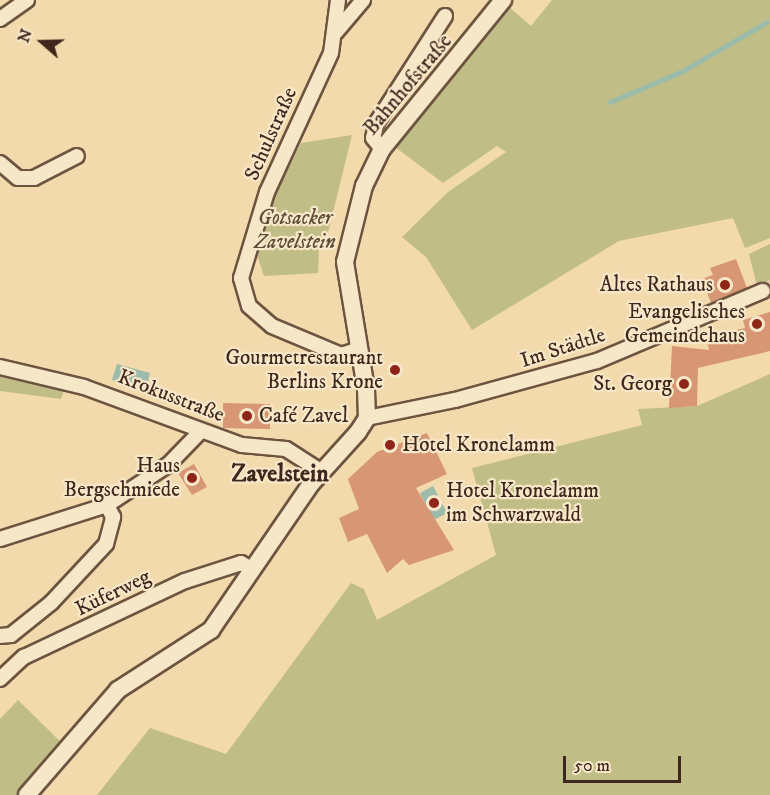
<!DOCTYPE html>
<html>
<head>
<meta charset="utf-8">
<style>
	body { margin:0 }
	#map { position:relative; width:770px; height:795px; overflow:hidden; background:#f3daac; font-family:"IM FELL DW Pica",serif }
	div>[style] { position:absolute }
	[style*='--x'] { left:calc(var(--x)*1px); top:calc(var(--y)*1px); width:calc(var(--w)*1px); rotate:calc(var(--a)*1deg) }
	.green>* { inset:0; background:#c0be86 }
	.water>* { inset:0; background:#9bbbab }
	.stream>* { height:4.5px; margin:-2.25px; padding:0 2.25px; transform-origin:2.25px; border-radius:2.25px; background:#9bbbab }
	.building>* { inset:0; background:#d79775 }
	.roads { filter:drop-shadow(2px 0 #6d5441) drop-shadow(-2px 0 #6d5441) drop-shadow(0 2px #6d5441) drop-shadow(0 -2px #6d5441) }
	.minor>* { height:14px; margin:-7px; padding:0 7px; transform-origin:7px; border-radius:7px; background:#f7e7c9 }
	.tertiary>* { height:16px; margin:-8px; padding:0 8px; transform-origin:8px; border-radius:8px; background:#f7e7c9 }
	.dots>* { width:16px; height:16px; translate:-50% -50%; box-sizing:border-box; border:3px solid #f7e7c9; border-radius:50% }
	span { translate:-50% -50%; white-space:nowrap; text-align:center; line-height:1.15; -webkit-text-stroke:4.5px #f7e7c9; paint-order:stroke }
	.street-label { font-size:21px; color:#40271d }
	.park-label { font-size:21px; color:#604d37; font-style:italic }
	.poi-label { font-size:21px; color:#40271d }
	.right { translate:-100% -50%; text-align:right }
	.left { translate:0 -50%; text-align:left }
	.quarter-label { font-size:24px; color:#40271d; font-weight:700 }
	.north { position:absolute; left:12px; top:12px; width:60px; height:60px; -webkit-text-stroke:4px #f7e7c9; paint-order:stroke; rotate:290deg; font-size:16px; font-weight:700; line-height:24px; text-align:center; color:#40271d }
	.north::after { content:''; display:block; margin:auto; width:21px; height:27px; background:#40271d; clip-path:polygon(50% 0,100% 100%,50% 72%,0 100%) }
	.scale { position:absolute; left:563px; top:756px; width:118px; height:27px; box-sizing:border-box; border:3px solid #40271d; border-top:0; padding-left:8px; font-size:18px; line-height:21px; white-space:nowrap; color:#40271d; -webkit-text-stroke:4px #f7e7c9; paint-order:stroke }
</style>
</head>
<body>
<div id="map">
	<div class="green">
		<i style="clip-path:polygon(552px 0,770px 0,770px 238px,745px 248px,733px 218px,619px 241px,472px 330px,426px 257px,402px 237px,448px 192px,506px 152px,497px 146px,443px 183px,395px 147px,509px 7px,531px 26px)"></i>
		<i style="clip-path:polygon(352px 135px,324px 249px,319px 249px,318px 273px,264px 276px,256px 252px,273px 200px,301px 143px)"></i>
		<i style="clip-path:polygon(770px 244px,770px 280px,757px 286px,749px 254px)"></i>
		<i style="clip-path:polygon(770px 374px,770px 795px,97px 795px,150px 728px,226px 754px,351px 583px,364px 589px,377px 620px,496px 555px,472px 468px,642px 425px,638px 409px,697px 406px)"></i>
		<i style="clip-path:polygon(0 376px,64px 390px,61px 399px,0 391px)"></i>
		<i style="clip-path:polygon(18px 700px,71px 752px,38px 795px,0 795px,0 719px)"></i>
	</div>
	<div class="water">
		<i style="clip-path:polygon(117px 364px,150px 373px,146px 389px,112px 380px)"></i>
		<i style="clip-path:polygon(433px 486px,447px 513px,434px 520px,420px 493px)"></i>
	</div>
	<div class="stream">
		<i style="--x:610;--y:102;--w:79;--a:-23"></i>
		<i style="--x:683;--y:71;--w:97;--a:-30.3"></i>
	</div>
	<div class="building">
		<i style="clip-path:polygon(736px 259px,747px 288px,711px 303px,702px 279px,713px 275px,710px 268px)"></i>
		<i style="clip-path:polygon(770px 312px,770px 351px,698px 368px,697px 406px,669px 408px,672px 346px,709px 350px,706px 337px,745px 328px,743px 320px)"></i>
		<i style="clip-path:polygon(223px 403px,270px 404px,270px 429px,223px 428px)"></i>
		<i style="clip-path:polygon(427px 433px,447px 474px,416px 488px,454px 550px,409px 565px,403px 559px,387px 573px,367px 534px,348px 542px,339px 518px,359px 509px,348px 479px,377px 452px)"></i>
		<i style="clip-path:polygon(194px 464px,207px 487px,192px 495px,178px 473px)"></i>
	</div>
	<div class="roads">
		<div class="minor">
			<i style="--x:338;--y:0;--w:53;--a:97.5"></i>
			<i style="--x:331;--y:53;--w:153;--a:114.7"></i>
			<i style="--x:267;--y:192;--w:90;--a:106.8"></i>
			<i style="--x:241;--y:278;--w:29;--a:74"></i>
			<i style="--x:249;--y:306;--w:30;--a:41"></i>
			<i style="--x:272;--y:326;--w:75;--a:22.8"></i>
			<i style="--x:341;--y:355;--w:16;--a:-18"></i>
			<i style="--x:0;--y:19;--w:33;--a:-35"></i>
			<i style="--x:336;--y:32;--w:42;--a:-49.8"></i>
			<i style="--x:382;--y:149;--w:14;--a:-129"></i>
			<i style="--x:373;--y:138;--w:16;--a:-76"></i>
			<i style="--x:377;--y:122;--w:126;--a:-57.3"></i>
			<i style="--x:0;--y:163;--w:23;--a:40"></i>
			<i style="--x:18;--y:178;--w:16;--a:0"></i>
			<i style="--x:34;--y:178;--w:48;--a:-27.1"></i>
			<i style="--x:0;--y:367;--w:86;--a:13.4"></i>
			<i style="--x:84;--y:387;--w:168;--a:20.2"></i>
			<i style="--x:242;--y:445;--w:44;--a:5.2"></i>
			<i style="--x:286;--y:449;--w:43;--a:32.6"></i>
			<i style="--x:367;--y:418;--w:90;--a:-11.6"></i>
			<i style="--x:455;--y:400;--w:147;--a:-15.4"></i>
			<i style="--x:597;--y:361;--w:180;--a:-22.9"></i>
			<i style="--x:0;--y:539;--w:112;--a:-17.6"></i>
			<i style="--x:107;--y:505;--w:73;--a:-33.3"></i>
			<i style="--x:168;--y:465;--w:47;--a:-45.9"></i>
			<i style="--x:0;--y:636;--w:11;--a:-5"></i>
			<i style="--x:11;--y:635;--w:51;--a:-38.7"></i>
			<i style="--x:51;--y:603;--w:81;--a:-47"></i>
			<i style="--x:106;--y:544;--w:28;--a:-75"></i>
			<i style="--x:113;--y:517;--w:13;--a:-117"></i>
			<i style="--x:0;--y:679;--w:33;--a:-43"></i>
			<i style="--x:24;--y:657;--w:178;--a:-25.3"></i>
			<i style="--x:185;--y:581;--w:59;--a:-17.8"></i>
			<i style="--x:241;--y:563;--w:13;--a:29"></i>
		</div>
		<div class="tertiary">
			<i style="--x:27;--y:795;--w:139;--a:-49.1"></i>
			<i style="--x:118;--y:690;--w:111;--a:-32.8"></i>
			<i style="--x:211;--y:630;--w:177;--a:-55.6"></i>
			<i style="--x:311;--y:484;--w:70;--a:-47.9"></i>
			<i style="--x:358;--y:432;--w:17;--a:-57"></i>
			<i style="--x:367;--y:418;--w:29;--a:-92"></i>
			<i style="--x:366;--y:389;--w:129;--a:-99.4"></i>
			<i style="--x:345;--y:262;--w:78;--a:-76"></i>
			<i style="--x:364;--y:186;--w:41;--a:-64.1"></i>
			<i style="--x:382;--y:149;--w:192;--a:-50.9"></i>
		</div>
	</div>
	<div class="dots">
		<i style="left:725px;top:285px;background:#8f2418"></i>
		<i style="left:757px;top:324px;background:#8f2418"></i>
		<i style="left:395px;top:370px;background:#8f2418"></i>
		<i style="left:684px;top:384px;background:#8f2418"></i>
		<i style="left:247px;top:416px;background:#8f2418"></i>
		<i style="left:390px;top:445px;background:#8f2418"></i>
		<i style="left:192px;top:478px;background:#8f2418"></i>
		<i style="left:434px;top:503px;background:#8f2418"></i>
	</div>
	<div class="street-label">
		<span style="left:408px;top:85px;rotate:-50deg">Bahnhofstraße</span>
		<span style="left:271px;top:134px;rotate:-66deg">Schulstraße</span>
		<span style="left:563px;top:348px;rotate:-18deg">Im Städtle</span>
		<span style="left:171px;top:396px;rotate:21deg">Krokusstraße</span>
		<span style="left:113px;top:593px;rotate:-26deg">Küferweg</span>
	</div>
	<div class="park-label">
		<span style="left:295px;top:230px">Gotsacker<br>Zavelstein</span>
	</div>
	<div class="poi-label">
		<span class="right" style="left:713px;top:285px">Altes Rathaus</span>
		<span class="right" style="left:745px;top:324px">Evangelisches<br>Gemeindehaus</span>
		<span class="right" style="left:383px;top:370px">Gourmetrestaurant<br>Berlins Krone</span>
		<span class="right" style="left:672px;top:384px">St. Georg</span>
		<span class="left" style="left:259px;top:416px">Café Zavel</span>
		<span class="left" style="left:402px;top:445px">Hotel Kronelamm</span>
		<span class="right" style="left:180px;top:478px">Haus<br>Bergschmiede</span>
		<span class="left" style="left:446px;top:503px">Hotel Kronelamm<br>im Schwarzwald</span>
	</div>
	<div class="quarter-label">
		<span style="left:280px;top:475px">Zavelstein</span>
	</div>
	<div class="north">N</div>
	<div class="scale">50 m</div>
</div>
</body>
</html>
